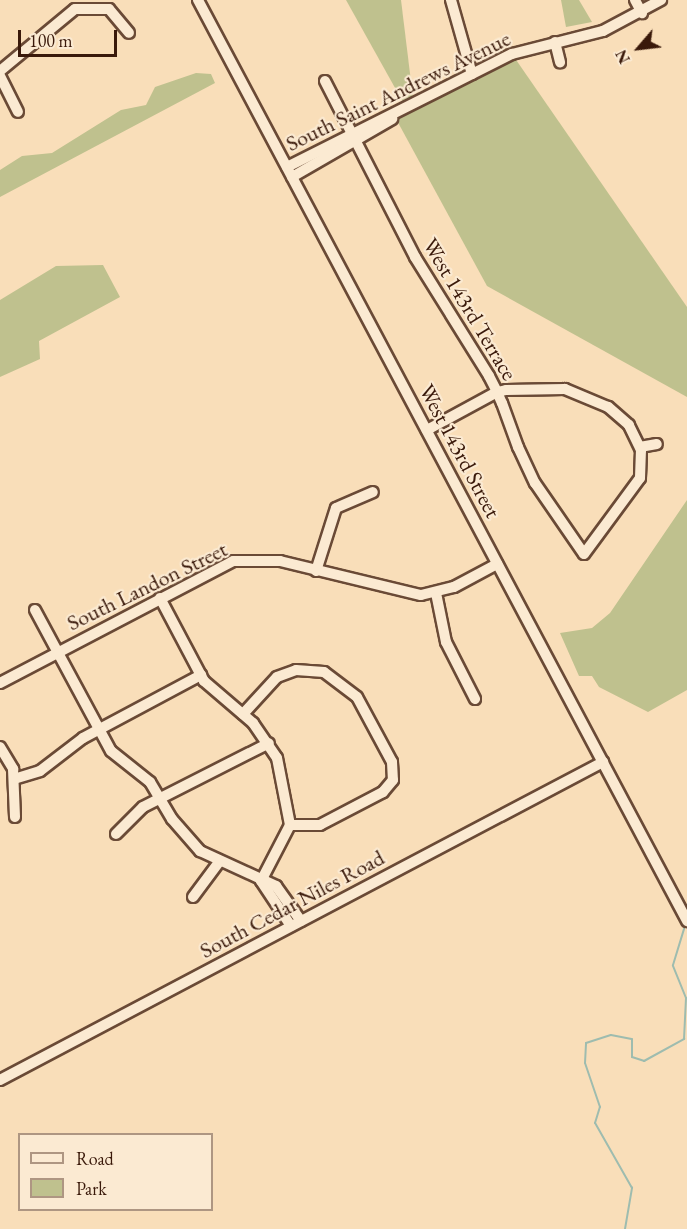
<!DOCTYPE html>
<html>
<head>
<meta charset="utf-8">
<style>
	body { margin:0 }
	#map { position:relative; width:687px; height:1229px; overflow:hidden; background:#f9deb9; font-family:"EB Garamond",serif }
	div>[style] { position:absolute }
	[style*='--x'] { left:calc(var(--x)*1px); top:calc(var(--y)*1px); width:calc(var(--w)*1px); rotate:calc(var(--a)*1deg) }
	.green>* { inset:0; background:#bfc18e }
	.stream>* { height:2px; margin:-1px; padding:0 1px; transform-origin:1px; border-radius:1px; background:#9ebcaf }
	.roads { filter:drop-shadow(2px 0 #6a4a36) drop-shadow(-2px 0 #6a4a36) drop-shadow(0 2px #6a4a36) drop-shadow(0 -2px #6a4a36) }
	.minor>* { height:10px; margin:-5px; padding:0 5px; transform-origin:5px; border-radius:5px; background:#fbead2 }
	span { translate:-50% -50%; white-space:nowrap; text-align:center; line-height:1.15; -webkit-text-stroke:4.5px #fbead2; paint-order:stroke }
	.street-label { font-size:22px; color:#3a190a }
	.legend { position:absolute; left:18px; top:1133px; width:195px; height:78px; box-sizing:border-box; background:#fbead2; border:2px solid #ae9682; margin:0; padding:8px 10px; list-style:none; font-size:18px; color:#3a190a }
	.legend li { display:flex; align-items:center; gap:12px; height:30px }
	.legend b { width:30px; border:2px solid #ae9682 }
	.north { position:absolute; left:609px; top:18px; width:60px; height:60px; -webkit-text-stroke:4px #fbead2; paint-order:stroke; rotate:242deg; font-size:16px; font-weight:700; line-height:24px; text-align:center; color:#3a190a }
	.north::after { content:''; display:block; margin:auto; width:21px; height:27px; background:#3a190a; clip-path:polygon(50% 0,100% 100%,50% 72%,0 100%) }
	.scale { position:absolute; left:18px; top:30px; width:99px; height:27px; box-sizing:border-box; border:3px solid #3a190a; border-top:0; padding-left:8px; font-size:18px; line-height:21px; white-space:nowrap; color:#3a190a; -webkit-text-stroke:4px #fbead2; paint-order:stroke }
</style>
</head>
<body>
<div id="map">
	<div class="green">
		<i style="clip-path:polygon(346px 0,401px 0,413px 98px,404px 104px)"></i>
		<i style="clip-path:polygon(561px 0,579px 0,592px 22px,566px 27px)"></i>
		<i style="clip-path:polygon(512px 54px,687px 307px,687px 397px,487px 286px,395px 117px)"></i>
		<i style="clip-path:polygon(196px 73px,211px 74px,215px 83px,0 197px,0 170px,22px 156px,52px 153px,121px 110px,146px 105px,155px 87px)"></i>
		<i style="clip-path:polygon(103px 265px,120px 297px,39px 341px,40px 359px,0 377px,0 300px,56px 266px)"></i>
		<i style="clip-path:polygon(687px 500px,687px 690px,648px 712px,599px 687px,592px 676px,579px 676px,560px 633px,592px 628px,610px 613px)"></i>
	</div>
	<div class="stream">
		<i style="--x:625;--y:1229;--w:42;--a:-80.3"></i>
		<i style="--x:632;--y:1188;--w:75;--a:-119.6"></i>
		<i style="--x:595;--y:1123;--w:17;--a:-73"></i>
		<i style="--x:600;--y:1107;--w:46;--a:-108.8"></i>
		<i style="--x:585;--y:1063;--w:20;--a:-87"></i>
		<i style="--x:586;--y:1043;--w:26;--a:-18"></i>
		<i style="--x:611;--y:1035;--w:21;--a:11"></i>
		<i style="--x:632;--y:1039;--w:18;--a:90"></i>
		<i style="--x:632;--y:1057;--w:13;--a:18"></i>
		<i style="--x:644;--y:1061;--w:46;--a:-28.8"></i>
		<i style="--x:684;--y:1039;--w:41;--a:-87.2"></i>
		<i style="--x:686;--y:998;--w:35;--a:-112"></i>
		<i style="--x:673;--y:965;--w:38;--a:-73"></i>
	</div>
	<div class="roads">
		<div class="minor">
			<i style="--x:198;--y:0;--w:1043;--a:62.03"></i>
			<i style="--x:451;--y:0;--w:77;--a:74.2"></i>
			<i style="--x:635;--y:0;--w:15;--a:62"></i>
			<i style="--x:555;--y:42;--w:21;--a:76"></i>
			<i style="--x:0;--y:71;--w:97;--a:-39.6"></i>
			<i style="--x:75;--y:9;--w:34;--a:0"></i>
			<i style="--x:109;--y:9;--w:31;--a:50"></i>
			<i style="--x:0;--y:76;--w:40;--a:63.4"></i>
			<i style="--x:325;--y:81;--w:198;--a:62.9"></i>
			<i style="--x:415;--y:257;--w:140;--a:58.1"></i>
			<i style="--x:489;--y:376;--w:18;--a:63"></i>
			<i style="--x:497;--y:392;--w:12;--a:66"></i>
			<i style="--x:502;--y:403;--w:47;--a:70"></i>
			<i style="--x:518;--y:447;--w:40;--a:65"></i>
			<i style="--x:535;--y:483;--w:86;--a:55.4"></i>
			<i style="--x:584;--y:554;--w:94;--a:-53.6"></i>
			<i style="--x:640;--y:478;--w:28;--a:-88"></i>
			<i style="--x:641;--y:450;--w:28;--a:-116"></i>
			<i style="--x:629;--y:425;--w:28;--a:-139"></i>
			<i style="--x:608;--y:407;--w:47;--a:-157.3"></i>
			<i style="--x:565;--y:389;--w:59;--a:179"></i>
			<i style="--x:506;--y:390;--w:9;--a:167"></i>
			<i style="--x:497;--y:392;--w:80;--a:151.5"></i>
			<i style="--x:287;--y:167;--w:252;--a:-26.7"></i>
			<i style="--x:512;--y:54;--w:94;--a:-14.2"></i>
			<i style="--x:603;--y:31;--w:66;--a:-28.1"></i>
			<i style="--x:292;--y:177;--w:116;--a:-30.1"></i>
			<i style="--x:640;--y:447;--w:17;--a:-10"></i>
			<i style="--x:316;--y:571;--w:66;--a:-72.4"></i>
			<i style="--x:336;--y:508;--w:40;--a:-23.4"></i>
			<i style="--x:436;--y:593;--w:50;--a:78.5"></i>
			<i style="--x:446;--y:642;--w:64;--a:63"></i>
			<i style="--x:160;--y:598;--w:94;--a:62.1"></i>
			<i style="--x:204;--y:681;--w:65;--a:40.6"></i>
			<i style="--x:253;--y:723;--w:42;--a:55.6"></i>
			<i style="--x:277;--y:758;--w:68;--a:79"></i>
			<i style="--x:290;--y:825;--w:63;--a:117.4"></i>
			<i style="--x:35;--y:610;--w:160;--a:61.7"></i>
			<i style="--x:111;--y:751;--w:50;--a:38.5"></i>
			<i style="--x:150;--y:782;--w:43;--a:59.3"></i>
			<i style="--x:172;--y:819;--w:43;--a:48.8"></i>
			<i style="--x:200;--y:851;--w:84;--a:24.7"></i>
			<i style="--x:276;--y:886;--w:43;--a:54.5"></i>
			<i style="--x:0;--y:683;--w:263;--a:-27.6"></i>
			<i style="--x:233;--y:561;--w:47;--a:0"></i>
			<i style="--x:280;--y:561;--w:145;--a:13.6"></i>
			<i style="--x:421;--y:595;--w:34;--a:-14"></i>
			<i style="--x:454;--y:587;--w:49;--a:-28.1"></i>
			<i style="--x:243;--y:714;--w:50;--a:-47.4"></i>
			<i style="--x:277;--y:677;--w:20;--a:-20"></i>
			<i style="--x:296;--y:670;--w:28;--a:4"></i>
			<i style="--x:324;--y:672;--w:41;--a:37.1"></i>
			<i style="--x:357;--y:697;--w:74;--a:61.7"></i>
			<i style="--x:392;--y:762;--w:18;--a:87"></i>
			<i style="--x:393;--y:780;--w:16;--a:130"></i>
			<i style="--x:383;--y:792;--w:71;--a:152.4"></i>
			<i style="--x:320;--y:825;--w:30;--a:180"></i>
			<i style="--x:0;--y:747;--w:26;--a:59"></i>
			<i style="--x:13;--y:769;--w:48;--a:87.6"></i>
			<i style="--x:14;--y:779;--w:27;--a:-17"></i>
			<i style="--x:40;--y:771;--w:54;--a:-37.5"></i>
			<i style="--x:83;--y:738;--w:134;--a:-28.1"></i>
			<i style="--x:116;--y:834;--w:38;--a:-45"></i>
			<i style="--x:143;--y:807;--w:141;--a:-26.9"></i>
			<i style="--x:261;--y:881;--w:54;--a:56.3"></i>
			<i style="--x:193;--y:897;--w:44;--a:-53.4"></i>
			<i style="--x:0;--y:1080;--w:682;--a:-27.81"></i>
		</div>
	</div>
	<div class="street-label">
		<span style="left:398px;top:91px;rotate:-26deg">South Saint Andrews Avenue</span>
		<span style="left:470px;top:309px;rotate:59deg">West 143rd Terrace</span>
		<span style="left:460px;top:451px;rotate:62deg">West 143rd Street</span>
		<span style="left:147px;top:586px;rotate:-26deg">South Landon Street</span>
		<span style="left:292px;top:904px;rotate:-28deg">South Cedar Niles Road</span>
	</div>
	<ul class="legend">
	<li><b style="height:8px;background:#fbead2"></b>Road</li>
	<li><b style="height:16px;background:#bfc18e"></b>Park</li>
	</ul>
	<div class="north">N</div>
	<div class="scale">100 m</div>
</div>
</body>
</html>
